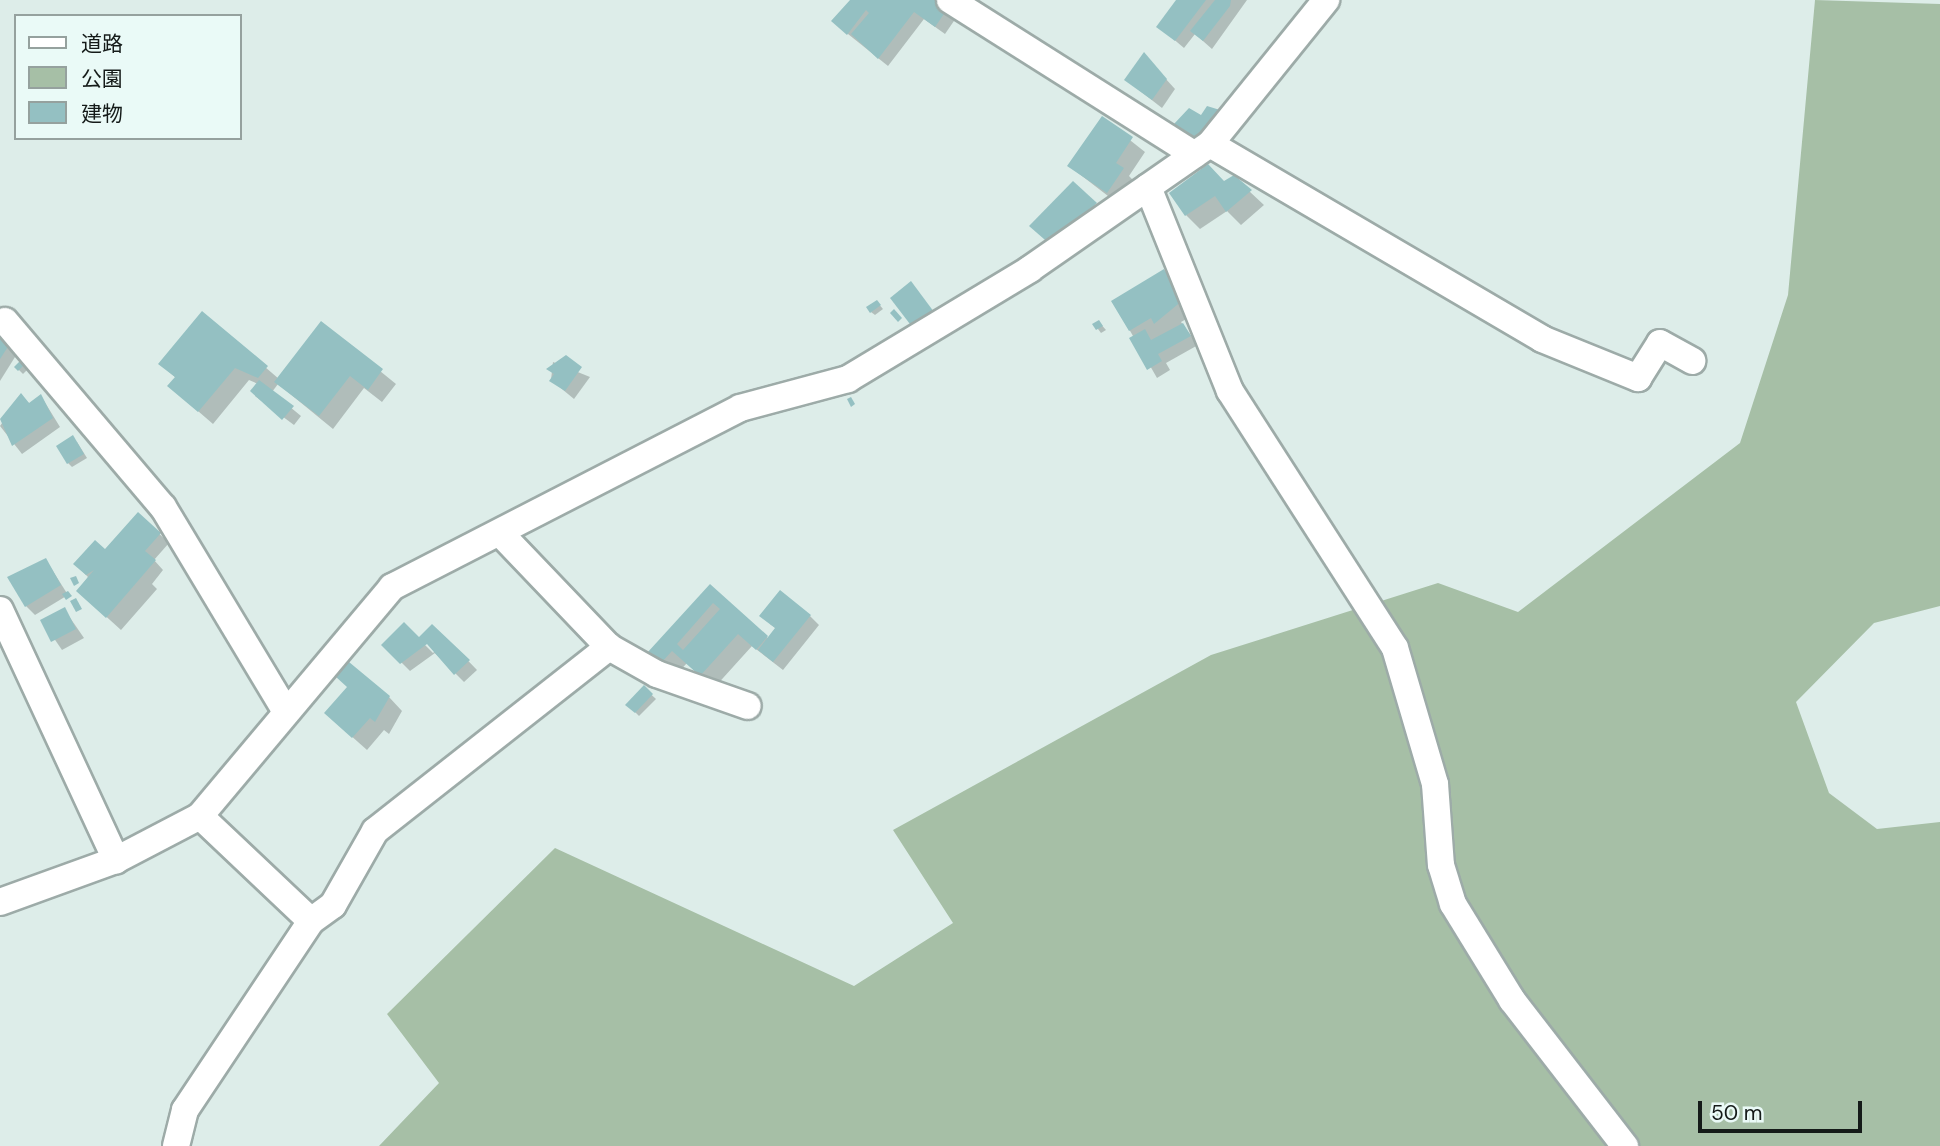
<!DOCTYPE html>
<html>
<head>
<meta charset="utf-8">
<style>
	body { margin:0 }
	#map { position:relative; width:1940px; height:1146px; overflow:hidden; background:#ddede9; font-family:"DM Sans","Noto Sans JP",sans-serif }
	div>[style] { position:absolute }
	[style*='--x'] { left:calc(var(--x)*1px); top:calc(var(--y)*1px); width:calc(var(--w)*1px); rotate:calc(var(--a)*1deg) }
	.green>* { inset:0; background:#a6bfa6 }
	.shadow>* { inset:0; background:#0003 }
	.building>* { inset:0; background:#94c0c2 }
	.roads { filter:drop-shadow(2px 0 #9daba8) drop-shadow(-2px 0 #9daba8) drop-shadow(0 2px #9daba8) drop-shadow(0 -2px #9daba8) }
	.street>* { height:26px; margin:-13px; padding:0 13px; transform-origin:13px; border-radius:13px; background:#fff }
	span { translate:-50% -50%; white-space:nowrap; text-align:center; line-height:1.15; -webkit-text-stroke:6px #eafaf7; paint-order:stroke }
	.legend { position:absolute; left:14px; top:14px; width:228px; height:126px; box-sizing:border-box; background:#eafaf7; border:2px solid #95a19e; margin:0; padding:9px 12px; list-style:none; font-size:21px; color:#151b19 }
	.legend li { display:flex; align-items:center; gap:14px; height:35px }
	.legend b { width:35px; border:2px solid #95a19e }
	.scale { position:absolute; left:1698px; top:1101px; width:164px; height:32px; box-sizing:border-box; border:4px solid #151b19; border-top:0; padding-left:9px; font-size:21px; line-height:24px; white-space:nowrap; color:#151b19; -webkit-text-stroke:5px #eafaf7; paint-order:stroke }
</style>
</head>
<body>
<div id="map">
	<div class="green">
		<i style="clip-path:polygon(1815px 0,1940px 4px,1940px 606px,1874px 623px,1796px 702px,1829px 793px,1877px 829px,1940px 822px,1940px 1146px,379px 1146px,439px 1083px,387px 1014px,555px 848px,854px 986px,953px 923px,893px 830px,1211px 655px,1438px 583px,1518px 612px,1740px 443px,1788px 295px)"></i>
	</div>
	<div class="shadow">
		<i style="clip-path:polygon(854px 0,933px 0,956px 18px,945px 34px,924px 19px,888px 66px,843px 30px)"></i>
		<i style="clip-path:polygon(1178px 0,1247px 0,1212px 49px,1195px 34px,1184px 48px,1158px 26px)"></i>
		<i style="clip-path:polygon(1144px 55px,1175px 89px,1162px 108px,1126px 80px)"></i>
		<i style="clip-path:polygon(1102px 118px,1145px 152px,1129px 176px,1136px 183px,1121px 206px,1069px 166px)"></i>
		<i style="clip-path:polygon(1234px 177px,1264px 205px,1241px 225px,1227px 211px,1200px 229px,1186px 215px)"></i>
		<i style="clip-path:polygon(1164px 271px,1195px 314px,1181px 322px,1198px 345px,1166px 363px,1170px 370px,1157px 378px,1113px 301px)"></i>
		<i style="clip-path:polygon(877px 302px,883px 309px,875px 315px,871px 312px)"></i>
		<i style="clip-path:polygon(202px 313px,279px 379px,321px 323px,396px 384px,382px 402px,364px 388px,333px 429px,278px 384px,272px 392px,301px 416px,294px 425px,255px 396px,258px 384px,249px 380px,213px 424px,169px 386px,176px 378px,160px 364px)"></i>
		<i style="clip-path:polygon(1099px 322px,1106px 330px,1101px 333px,1098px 329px)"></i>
		<i style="clip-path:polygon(0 333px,20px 349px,0 381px)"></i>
		<i style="clip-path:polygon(23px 360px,30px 367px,23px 374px,16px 367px)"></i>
		<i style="clip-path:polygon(553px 362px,590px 377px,574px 399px,551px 380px)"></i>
		<i style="clip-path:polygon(21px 396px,30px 404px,41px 396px,60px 427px,22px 454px,0 426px)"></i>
		<i style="clip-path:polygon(77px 442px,87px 458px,72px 467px,68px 463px)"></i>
		<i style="clip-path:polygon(138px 514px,169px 543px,154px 560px,163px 570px,152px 584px,157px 589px,121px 630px,78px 591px,88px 577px,75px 564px,106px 552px)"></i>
		<i style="clip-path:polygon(46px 560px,68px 595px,35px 615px,26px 606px)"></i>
		<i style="clip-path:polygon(710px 586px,769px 639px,777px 629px,770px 624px,810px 616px,819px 625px,783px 670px,752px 646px,714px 688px,687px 663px,675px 676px,650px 653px)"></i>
		<i style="clip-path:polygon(64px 609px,84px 638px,62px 650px,42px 621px)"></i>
		<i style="clip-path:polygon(404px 624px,433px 653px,447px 639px,477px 670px,464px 682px,435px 653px,410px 671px,384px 645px)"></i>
		<i style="clip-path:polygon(349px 687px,389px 697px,402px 711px,389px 734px,384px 730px,367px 750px,340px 726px)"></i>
		<i style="clip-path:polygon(644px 688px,656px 699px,639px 716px,628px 705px)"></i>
	</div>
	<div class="building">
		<i style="clip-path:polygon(850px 0,936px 0,948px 8px,935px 27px,914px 12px,878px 59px,851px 34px,869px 13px,866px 10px,847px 35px,831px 21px)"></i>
		<i style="clip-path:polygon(1176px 0,1206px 0,1175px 41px,1156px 27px)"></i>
		<i style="clip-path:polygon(1215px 0,1231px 0,1230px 6px,1203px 41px,1190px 31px)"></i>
		<i style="clip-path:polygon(1144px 52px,1167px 79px,1152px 100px,1124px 80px)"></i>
		<i style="clip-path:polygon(1207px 106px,1220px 110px,1198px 142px,1173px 125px,1189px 108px,1201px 115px)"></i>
		<i style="clip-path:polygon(1102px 116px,1133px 137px,1116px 163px,1124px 168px,1107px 193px,1067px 166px)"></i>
		<i style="clip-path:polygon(1208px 164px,1224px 181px,1234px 175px,1252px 190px,1226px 212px,1215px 196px,1185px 216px,1169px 193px)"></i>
		<i style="clip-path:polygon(1073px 181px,1097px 203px,1052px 246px,1029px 226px)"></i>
		<i style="clip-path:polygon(1164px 269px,1183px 300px,1154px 324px,1151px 318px,1129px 331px,1111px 301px)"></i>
		<i style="clip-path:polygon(911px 281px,934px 312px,913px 328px,890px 298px)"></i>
		<i style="clip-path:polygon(877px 300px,881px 305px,870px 313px,866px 307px)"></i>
		<i style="clip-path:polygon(894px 309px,902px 318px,898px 322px,890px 313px)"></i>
		<i style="clip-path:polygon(202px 311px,268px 366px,258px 378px,235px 368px,198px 412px,167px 386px,175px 377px,158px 364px)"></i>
		<i style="clip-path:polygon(1099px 320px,1103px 326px,1096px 330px,1092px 324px)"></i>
		<i style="clip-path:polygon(321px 321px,383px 369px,368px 390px,350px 376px,319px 416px,274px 382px)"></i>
		<i style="clip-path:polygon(1183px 323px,1191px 336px,1158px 354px,1162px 361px,1147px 370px,1129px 338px,1145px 329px,1151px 340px)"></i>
		<i style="clip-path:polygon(0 331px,13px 339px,0 359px)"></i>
		<i style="clip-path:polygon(566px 355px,582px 367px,565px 391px,549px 381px,554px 374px,546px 369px)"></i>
		<i style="clip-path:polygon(23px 358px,27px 362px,18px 371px,14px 367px)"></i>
		<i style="clip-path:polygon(259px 380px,294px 406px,282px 420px,250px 391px)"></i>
		<i style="clip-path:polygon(21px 393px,29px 403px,41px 394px,53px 418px,12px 446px,0 419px)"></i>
		<i style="clip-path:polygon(851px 397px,855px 404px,851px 407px,847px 399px)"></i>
		<i style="clip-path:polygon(73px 435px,84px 454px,67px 464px,56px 446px)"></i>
		<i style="clip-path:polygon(138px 512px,161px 533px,145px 551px,156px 560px,106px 618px,76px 591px,94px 570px,86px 575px,73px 564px,95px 540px,105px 549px)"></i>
		<i style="clip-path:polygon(46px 558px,61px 585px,25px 607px,7px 577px)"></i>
		<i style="clip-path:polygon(76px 576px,79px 583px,74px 586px,70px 578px)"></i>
		<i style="clip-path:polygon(evenodd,710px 584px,768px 636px,756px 650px,738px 634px,700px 676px,672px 651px,660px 664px,647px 653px,710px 584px,713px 603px,720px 609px,683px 650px,677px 644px,713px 603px)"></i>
		<i style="clip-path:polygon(780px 590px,811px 615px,773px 662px,758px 650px,775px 628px,759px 616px)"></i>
		<i style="clip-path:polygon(68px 591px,72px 596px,66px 600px,62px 594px)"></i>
		<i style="clip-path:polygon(76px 598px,82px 609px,76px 612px,70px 601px)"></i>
		<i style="clip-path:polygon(65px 607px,76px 629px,51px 642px,40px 620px)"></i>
		<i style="clip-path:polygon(404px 622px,419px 637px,432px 624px,470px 660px,454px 675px,427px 644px,400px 664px,381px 645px)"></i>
		<i style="clip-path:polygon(349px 662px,390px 696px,375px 722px,370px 718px,352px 738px,324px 713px,347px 687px,336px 677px)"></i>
		<i style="clip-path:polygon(644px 685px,653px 694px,635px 713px,625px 705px)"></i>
	</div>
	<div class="roads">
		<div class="street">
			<i style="--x:950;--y:0;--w:289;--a:32.3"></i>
			<i style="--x:1210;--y:144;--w:385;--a:30.4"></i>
			<i style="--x:1542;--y:339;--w:104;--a:22.1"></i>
			<i style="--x:1638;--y:378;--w:41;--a:-57.8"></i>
			<i style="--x:1660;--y:343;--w:37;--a:29"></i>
			<i style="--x:1148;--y:187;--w:220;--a:68.1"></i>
			<i style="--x:1230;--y:391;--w:305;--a:57.3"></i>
			<i style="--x:1395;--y:648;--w:142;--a:73.6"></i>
			<i style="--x:1435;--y:784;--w:81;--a:85.8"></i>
			<i style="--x:1441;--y:865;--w:41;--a:72.9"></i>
			<i style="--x:1453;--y:904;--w:113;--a:58.4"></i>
			<i style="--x:1512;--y:1000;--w:185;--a:52.3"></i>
			<i style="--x:5;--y:321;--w:244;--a:49.7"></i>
			<i style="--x:163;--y:507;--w:239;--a:59"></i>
			<i style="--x:500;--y:533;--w:158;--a:46.3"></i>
			<i style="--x:609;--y:647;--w:55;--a:29.4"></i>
			<i style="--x:657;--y:674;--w:96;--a:19.4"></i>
			<i style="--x:0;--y:610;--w:276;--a:65.1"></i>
			<i style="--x:0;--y:902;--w:123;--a:-19.9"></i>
			<i style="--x:116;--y:860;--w:95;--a:-27.6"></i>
			<i style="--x:200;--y:816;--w:299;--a:-50"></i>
			<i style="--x:392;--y:587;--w:391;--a:-27.2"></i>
			<i style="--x:740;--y:408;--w:112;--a:-15"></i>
			<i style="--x:848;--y:379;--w:213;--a:-31.1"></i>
			<i style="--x:1030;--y:269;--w:219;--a:-34.8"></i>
			<i style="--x:1210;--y:144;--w:185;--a:-51.1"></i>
			<i style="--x:311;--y:921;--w:27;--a:-36"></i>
			<i style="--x:333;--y:905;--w:85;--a:-60.4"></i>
			<i style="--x:375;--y:831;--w:298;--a:-38.2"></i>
			<i style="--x:176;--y:1146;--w:37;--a:-76"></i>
			<i style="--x:185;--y:1110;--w:227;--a:-56.3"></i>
			<i style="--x:311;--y:921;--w:153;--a:-136.6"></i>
		</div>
	</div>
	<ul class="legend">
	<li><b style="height:9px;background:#fff"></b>道路</li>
	<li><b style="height:19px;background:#a6bfa6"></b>公園</li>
	<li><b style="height:19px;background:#94c0c2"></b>建物</li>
	</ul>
	<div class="scale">50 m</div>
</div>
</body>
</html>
